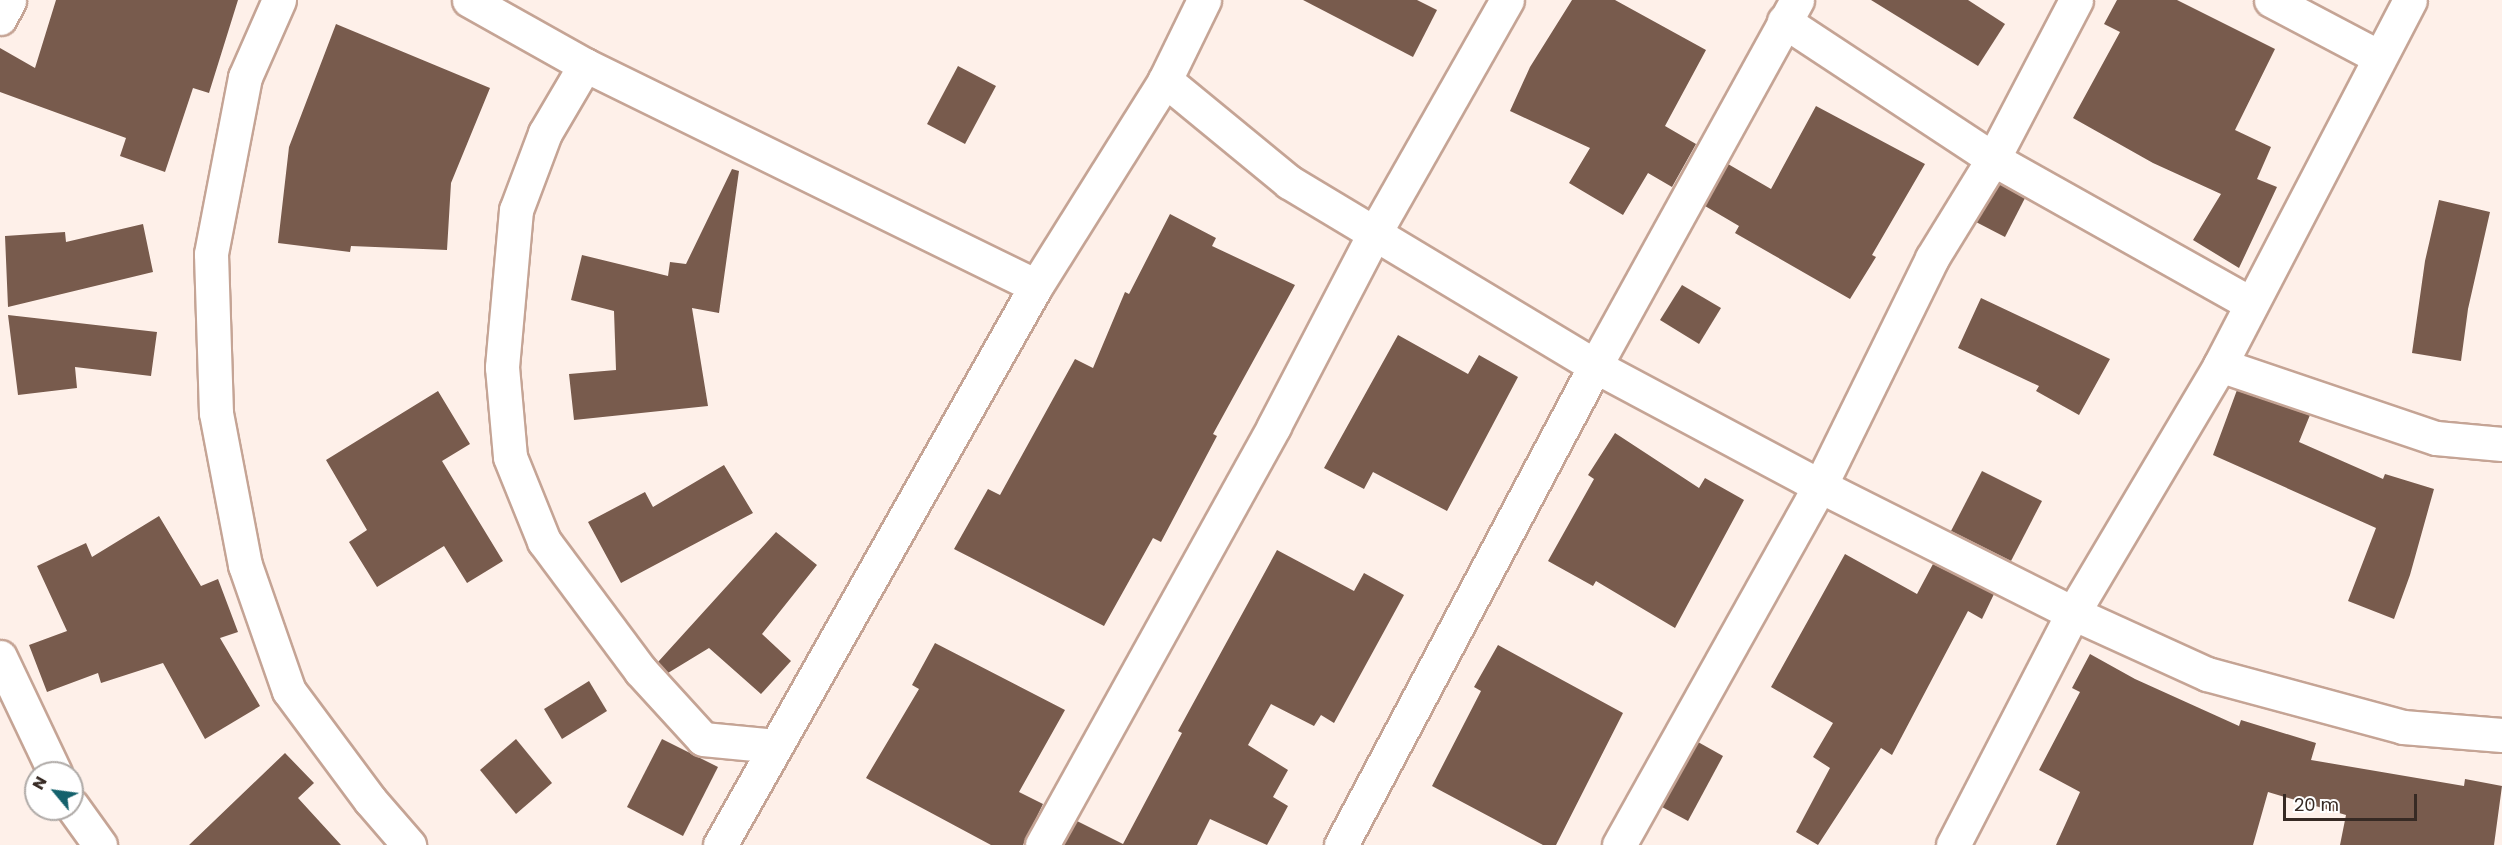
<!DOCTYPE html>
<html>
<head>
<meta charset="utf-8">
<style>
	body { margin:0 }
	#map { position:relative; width:2502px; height:845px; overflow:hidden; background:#fef0e9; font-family:Poppins,sans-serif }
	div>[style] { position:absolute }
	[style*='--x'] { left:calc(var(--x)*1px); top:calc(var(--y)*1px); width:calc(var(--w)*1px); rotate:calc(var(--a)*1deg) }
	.building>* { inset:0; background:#785b4d }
	.roads { filter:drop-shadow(2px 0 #c5a495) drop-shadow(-2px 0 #c5a495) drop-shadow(0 2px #c5a495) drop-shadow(0 -2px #c5a495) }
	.street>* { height:33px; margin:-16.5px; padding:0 16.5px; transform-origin:16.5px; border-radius:16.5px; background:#fff }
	span { translate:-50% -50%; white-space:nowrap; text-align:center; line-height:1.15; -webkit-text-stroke:6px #fff; paint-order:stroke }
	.north { position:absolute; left:24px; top:761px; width:60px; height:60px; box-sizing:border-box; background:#fff; border:2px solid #afaaa7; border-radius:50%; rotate:299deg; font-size:16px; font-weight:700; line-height:24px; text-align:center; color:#372a24 }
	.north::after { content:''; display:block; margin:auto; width:21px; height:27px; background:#14616c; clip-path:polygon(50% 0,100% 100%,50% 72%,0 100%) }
	.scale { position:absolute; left:2283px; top:794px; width:134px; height:27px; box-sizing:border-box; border:3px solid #372a24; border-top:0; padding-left:8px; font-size:18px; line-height:21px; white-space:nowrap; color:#372a24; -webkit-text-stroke:4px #fff; paint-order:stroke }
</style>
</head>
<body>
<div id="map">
	<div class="building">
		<i style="clip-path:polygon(56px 0,238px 0,209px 93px,193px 88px,165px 172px,120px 156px,126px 138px,0 92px,0 48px,35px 68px)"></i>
		<i style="clip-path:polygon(1303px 0,1417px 0,1437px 10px,1413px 57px)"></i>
		<i style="clip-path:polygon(1572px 0,1615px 0,1706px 50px,1665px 126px,1696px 144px,1672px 187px,1648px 173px,1623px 215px,1569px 183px,1590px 148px,1510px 111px,1530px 67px)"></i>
		<i style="clip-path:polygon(1871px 0,1968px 0,2005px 24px,1978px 66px)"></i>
		<i style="clip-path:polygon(2117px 0,2177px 0,2275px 49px,2235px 130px,2271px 147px,2257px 179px,2277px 187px,2239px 268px,2193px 240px,2221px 194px,2153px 163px,2073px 118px,2120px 32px,2104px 24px)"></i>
		<i style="clip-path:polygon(336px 24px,490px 88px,451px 183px,447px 250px,351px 246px,350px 252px,278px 243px,289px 147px)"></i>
		<i style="clip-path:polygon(958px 66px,996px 86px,965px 144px,927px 124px)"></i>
		<i style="clip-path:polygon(1816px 106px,1925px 164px,1872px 255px,1876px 257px,1850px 299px,1735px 233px,1739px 226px,1705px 206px,1728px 164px,1771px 189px)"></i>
		<i style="clip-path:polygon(732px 169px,739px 171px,719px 313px,692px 308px,708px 406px,574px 420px,569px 374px,616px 370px,614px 311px,571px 300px,582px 255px,668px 276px,670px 262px,686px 264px)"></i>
		<i style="clip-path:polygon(2000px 184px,2025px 198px,2005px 237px,1976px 222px)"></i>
		<i style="clip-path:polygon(2439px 200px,2490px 212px,2468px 309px,2461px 361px,2412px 353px,2425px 261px)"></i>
		<i style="clip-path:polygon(1170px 214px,1216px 238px,1212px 246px,1295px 285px,1213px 434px,1217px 436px,1161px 542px,1153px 538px,1104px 626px,954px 549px,988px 489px,1000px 495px,1075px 359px,1093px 368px,1125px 292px,1129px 294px)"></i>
		<i style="clip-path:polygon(143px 224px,153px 272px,8px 307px,5px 236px,65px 232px,66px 242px)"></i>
		<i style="clip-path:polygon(1682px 285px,1721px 308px,1699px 344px,1660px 320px)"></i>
		<i style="clip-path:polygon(1981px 298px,2110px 359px,2079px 415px,2036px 391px,2039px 386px,1958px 348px)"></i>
		<i style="clip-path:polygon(8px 315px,157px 332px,151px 376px,75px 367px,77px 388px,18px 395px)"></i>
		<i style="clip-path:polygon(1398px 335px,1468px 374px,1479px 355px,1518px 377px,1447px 511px,1373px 472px,1364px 489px,1324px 468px)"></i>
		<i style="clip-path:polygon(2237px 390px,2310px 415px,2299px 442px,2383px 479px,2385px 474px,2434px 489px,2410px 575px,2394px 619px,2348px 601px,2376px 528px,2213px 455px)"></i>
		<i style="clip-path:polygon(438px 391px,470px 444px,442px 461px,503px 561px,467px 583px,444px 546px,377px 587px,349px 542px,367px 530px,326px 460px)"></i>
		<i style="clip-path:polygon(1615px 433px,1699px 488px,1705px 478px,1744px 500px,1675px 628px,1596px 581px,1593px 586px,1548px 561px,1594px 479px,1588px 475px)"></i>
		<i style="clip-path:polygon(724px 465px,753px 513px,621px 583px,588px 522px,645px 492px,653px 507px)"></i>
		<i style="clip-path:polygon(1982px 471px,2042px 501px,2011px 561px,1951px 531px)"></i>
		<i style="clip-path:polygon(159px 516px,201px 586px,218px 579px,238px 632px,220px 638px,260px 706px,205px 739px,163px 663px,101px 683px,98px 673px,47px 692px,29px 645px,67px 631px,37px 566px,86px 543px,92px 557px)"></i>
		<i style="clip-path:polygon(776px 532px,817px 565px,762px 634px,791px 661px,761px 694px,709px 648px,668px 673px,658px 662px)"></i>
		<i style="clip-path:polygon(1277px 550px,1354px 591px,1364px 573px,1404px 595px,1334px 723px,1321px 715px,1314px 726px,1271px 704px,1248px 745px,1288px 770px,1273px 797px,1288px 806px,1267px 845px,1210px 819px,1197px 845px,1063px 845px,1077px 821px,1123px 844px,1182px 733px,1178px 731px)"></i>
		<i style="clip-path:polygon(1845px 554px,1917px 594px,1933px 564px,1994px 594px,1982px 619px,1968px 611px,1892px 755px,1881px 748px,1818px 845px,1796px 832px,1830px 768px,1813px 757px,1833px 723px,1771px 687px)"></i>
		<i style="clip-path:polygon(935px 643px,1065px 710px,1019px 792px,1043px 804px,1023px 845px,991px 845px,866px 778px,919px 689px,912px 685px)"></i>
		<i style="clip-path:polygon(1498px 645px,1623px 713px,1556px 845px,1543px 845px,1432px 786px,1481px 691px,1474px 687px)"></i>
		<i style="clip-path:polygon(2090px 654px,2135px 679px,2239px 726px,2241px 720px,2316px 743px,2311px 760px,2464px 786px,2465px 779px,2502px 786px,2494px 845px,2340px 845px,2346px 815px,2268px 792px,2253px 845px,2056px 845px,2080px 792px,2039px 770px,2080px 692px,2072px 688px)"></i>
		<i style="clip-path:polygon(589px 681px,607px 711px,562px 739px,544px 709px)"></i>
		<i style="clip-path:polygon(516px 739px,552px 783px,516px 814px,480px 770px)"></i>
		<i style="clip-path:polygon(662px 739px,718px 767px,683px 836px,627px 807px)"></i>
		<i style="clip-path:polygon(1698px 742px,1723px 756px,1688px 821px,1662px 807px)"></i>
		<i style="clip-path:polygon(285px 753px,314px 783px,298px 798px,341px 845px,189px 845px)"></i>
	</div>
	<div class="roads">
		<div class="street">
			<i style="--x:279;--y:0;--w:84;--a:113.8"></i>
			<i style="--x:245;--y:77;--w:180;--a:100.9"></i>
			<i style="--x:211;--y:254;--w:159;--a:88.2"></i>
			<i style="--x:216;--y:413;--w:155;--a:79.2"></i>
			<i style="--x:245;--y:565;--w:133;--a:70.8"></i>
			<i style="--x:289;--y:691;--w:136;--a:53.4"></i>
			<i style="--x:370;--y:800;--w:60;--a:49.1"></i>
			<i style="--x:469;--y:0;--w:133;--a:29.3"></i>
			<i style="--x:585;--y:65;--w:502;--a:26.11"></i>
			<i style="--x:2271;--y:0;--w:122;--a:27.8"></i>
			<i style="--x:0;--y:18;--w:20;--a:-63"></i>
			<i style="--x:1784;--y:21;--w:250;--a:33.4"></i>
			<i style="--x:1993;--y:159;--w:295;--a:29.3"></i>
			<i style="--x:585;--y:65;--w:79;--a:120.5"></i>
			<i style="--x:545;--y:133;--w:82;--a:110.6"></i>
			<i style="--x:516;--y:210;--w:158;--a:95.1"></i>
			<i style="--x:502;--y:367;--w:90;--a:84.9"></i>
			<i style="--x:510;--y:457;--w:91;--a:68"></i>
			<i style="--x:544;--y:541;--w:161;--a:53.3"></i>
			<i style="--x:640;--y:670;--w:93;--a:47.6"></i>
			<i style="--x:703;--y:739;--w:73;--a:5.5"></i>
			<i style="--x:1165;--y:80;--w:161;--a:39.4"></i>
			<i style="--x:1289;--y:182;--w:357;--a:31"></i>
			<i style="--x:1595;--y:366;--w:255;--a:28.1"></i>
			<i style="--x:1820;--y:486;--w:283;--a:26.7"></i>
			<i style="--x:2073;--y:613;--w:147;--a:24.5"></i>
			<i style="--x:2207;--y:674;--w:203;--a:15.1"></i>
			<i style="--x:2403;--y:727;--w:99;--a:4.6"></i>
			<i style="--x:2220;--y:365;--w:228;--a:18.7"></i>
			<i style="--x:2436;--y:438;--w:66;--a:5.2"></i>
			<i style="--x:0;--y:657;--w:128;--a:64.6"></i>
			<i style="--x:72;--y:806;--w:48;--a:54.3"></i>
			<i style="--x:720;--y:845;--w:642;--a:-60.52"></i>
			<i style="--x:1036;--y:286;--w:243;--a:-57.9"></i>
			<i style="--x:1165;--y:80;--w:89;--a:-64"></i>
			<i style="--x:1042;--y:845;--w:479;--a:-61"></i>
			<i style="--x:1274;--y:426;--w:216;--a:-62.5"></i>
			<i style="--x:1374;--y:234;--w:269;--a:-60.4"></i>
			<i style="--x:1341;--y:845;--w:542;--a:-62.06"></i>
			<i style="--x:1595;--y:366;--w:418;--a:-61.1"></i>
			<i style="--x:1619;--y:845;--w:411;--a:-60.8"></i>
			<i style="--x:1820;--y:486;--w:254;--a:-63.8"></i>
			<i style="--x:1932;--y:258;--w:116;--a:-58.4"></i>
			<i style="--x:1993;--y:159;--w:179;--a:-62.4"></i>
			<i style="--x:1953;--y:845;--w:261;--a:-62.7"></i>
			<i style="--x:2073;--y:613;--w:288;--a:-59.3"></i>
			<i style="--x:2220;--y:365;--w:411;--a:-62.5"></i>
		</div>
	</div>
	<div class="north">N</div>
	<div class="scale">20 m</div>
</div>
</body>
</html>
